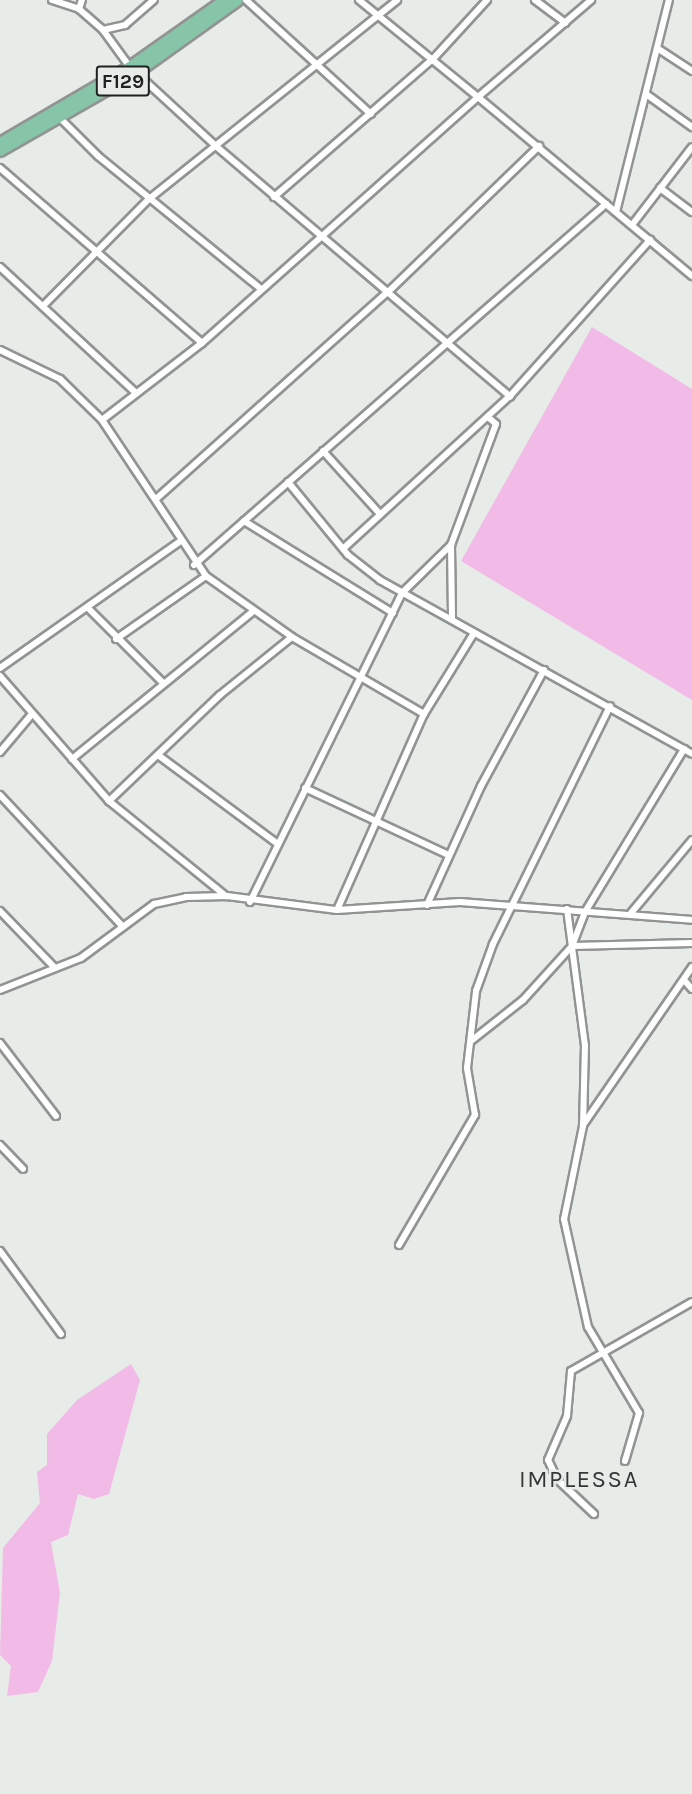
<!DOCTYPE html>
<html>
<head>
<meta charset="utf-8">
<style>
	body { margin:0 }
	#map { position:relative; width:692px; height:1794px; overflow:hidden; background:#e8ece9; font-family:Karla,sans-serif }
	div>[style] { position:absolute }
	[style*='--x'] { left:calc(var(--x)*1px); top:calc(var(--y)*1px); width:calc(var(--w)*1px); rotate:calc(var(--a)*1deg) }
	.green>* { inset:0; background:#f2bae6 }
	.roads { filter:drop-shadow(2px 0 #919492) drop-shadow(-2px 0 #919492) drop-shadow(0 2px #919492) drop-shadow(0 -2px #919492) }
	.minor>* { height:6px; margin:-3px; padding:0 3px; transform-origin:3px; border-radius:3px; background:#fff }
	.primary>* { height:10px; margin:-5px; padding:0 5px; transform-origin:5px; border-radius:5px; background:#87c5a9 }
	span { translate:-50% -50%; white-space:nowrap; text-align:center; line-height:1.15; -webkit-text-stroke:5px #e8ece9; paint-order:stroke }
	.shield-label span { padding:2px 4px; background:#e8ece9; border:2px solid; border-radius:4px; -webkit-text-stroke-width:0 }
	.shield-label { font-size:20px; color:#202120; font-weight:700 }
	.quarter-label { font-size:24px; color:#353837; letter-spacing:1.5px }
</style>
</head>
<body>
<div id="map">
	<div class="green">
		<i style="clip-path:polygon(592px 327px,692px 389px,692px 700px,461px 561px)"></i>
		<i style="clip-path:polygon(131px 1364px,140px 1380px,109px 1494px,94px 1499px,78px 1494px,68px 1535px,51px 1542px,60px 1593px,52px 1661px,38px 1692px,7px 1696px,11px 1666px,0 1655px,3px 1548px,40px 1503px,37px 1472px,47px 1465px,47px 1434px,77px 1400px)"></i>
	</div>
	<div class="roads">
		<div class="minor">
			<i style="--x:52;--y:0;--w:28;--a:18"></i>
			<i style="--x:79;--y:9;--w:32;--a:41"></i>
			<i style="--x:103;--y:30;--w:46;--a:53.9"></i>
			<i style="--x:130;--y:67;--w:118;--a:42.6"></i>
			<i style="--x:217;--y:147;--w:385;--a:40.4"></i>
			<i style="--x:246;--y:0;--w:169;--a:42.4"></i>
			<i style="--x:359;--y:0;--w:154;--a:39.2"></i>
			<i style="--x:478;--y:97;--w:149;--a:-40.6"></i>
			<i style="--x:535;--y:0;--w:38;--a:37"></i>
			<i style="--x:79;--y:9;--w:9;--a:-72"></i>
			<i style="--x:103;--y:30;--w:23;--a:-13"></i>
			<i style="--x:125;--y:25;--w:38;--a:-41"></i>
			<i style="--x:657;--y:48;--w:42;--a:33.3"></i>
			<i style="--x:646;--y:94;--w:57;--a:35.7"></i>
			<i style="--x:60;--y:118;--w:54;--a:45"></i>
			<i style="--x:98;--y:156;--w:210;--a:39.2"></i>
			<i style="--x:0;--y:168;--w:267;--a:40.9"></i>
			<i style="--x:660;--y:188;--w:40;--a:37"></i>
			<i style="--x:274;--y:197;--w:211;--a:-41"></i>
			<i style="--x:433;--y:59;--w:80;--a:-47.5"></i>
			<i style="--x:616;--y:212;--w:219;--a:-76"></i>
			<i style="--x:632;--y:225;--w:98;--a:-52.4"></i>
			<i style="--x:0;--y:267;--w:185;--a:42.8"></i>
			<i style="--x:43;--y:306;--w:151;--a:-45.3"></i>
			<i style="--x:149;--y:199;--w:318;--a:-38.7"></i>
			<i style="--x:0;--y:350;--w:67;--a:25.8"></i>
			<i style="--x:60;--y:379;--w:59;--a:44.3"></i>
			<i style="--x:102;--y:420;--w:187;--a:56.3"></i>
			<i style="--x:206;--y:576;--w:105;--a:35.3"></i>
			<i style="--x:292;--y:637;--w:153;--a:30.3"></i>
			<i style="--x:102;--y:420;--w:126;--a:-37.6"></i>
			<i style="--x:202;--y:343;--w:370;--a:-41.7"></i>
			<i style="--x:478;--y:97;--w:279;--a:39.9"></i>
			<i style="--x:323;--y:451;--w:85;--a:47.9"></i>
			<i style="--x:288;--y:482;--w:94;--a:50.6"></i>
			<i style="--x:348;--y:555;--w:41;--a:38"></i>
			<i style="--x:380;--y:580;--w:357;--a:29.1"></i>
			<i style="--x:156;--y:499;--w:312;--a:-41.8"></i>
			<i style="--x:389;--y:291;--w:209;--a:-44"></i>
			<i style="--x:244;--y:521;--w:175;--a:31.7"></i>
			<i style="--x:451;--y:545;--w:74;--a:89.2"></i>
			<i style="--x:345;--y:547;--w:224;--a:-42.5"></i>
			<i style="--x:510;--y:396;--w:210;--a:-48.1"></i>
			<i style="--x:194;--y:565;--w:548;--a:-41.23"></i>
			<i style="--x:88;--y:608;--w:105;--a:45"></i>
			<i style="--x:116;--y:639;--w:110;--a:-35"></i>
			<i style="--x:0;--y:668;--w:219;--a:-35.1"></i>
			<i style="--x:0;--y:676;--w:166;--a:48.9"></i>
			<i style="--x:109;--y:801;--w:151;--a:39.1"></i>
			<i style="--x:0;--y:752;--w:50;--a:-49.9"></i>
			<i style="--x:158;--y:755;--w:149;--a:36.6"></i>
			<i style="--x:72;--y:759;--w:232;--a:-39.2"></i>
			<i style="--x:305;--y:788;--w:159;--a:25"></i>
			<i style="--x:0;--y:795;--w:180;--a:47"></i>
			<i style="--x:109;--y:801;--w:153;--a:-43.7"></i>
			<i style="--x:220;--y:695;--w:92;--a:-38.9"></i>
			<i style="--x:250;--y:902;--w:344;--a:-63.8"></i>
			<i style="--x:402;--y:593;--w:69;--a:-44.4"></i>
			<i style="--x:451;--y:545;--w:129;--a:-69.6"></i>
			<i style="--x:496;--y:424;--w:11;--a:-139"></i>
			<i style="--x:427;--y:905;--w:131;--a:-65.6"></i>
			<i style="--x:481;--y:786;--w:132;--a:-61.5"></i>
			<i style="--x:567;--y:909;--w:137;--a:82.5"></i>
			<i style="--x:585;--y:1045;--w:81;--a:91.4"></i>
			<i style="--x:583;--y:1126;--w:95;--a:101.5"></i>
			<i style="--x:564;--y:1219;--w:111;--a:77.5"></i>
			<i style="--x:588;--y:1327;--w:100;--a:59.3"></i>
			<i style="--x:639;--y:1413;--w:50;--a:106.3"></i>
			<i style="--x:337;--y:910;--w:214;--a:-66.1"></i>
			<i style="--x:424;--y:714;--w:95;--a:-58.3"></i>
			<i style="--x:0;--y:911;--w:79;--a:46"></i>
			<i style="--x:631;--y:913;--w:95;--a:-50.1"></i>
			<i style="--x:572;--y:946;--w:120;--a:-1.4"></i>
			<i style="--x:684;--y:980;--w:12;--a:48"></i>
			<i style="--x:0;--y:990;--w:87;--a:-21.6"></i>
			<i style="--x:81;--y:958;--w:91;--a:-36.5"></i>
			<i style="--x:154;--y:904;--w:33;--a:-12"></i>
			<i style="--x:186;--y:897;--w:41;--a:-1.4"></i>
			<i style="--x:227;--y:896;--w:111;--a:7.3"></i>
			<i style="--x:337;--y:910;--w:123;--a:-3.7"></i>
			<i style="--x:460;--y:902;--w:233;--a:4.4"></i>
			<i style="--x:471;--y:1041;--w:66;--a:-38.3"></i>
			<i style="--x:523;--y:1000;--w:73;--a:-47.8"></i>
			<i style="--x:572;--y:946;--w:36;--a:-69"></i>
			<i style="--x:585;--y:912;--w:191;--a:-58.7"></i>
			<i style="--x:0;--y:1043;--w:92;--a:52.5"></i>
			<i style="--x:583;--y:1125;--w:192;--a:-55.4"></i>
			<i style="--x:0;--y:1145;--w:33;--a:46"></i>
			<i style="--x:399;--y:1245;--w:151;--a:-59.7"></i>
			<i style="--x:475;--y:1115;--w:48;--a:-99.7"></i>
			<i style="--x:467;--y:1068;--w:78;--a:-83.3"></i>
			<i style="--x:476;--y:991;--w:50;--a:-70.1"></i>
			<i style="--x:493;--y:944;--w:265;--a:-63.8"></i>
			<i style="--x:0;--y:1251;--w:103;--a:53.7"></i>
			<i style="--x:594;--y:1514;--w:51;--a:-136.6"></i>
			<i style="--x:557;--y:1479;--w:21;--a:-115"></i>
			<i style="--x:548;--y:1460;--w:48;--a:-66.6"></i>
			<i style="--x:567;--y:1416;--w:45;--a:-84.9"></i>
			<i style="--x:571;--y:1371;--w:139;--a:-29.7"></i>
		</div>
		<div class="primary">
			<i style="--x:0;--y:143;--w:151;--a:-30.3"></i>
			<i style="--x:130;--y:67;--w:116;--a:-35.2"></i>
			<i style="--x:0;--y:151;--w:157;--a:-29.8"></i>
			<i style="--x:136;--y:73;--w:125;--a:-35.6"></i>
		</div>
	</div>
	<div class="shield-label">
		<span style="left:123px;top:81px">F129</span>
	</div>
	<div class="quarter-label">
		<span style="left:579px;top:1480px">IMPLESSA</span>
	</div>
</div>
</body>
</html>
